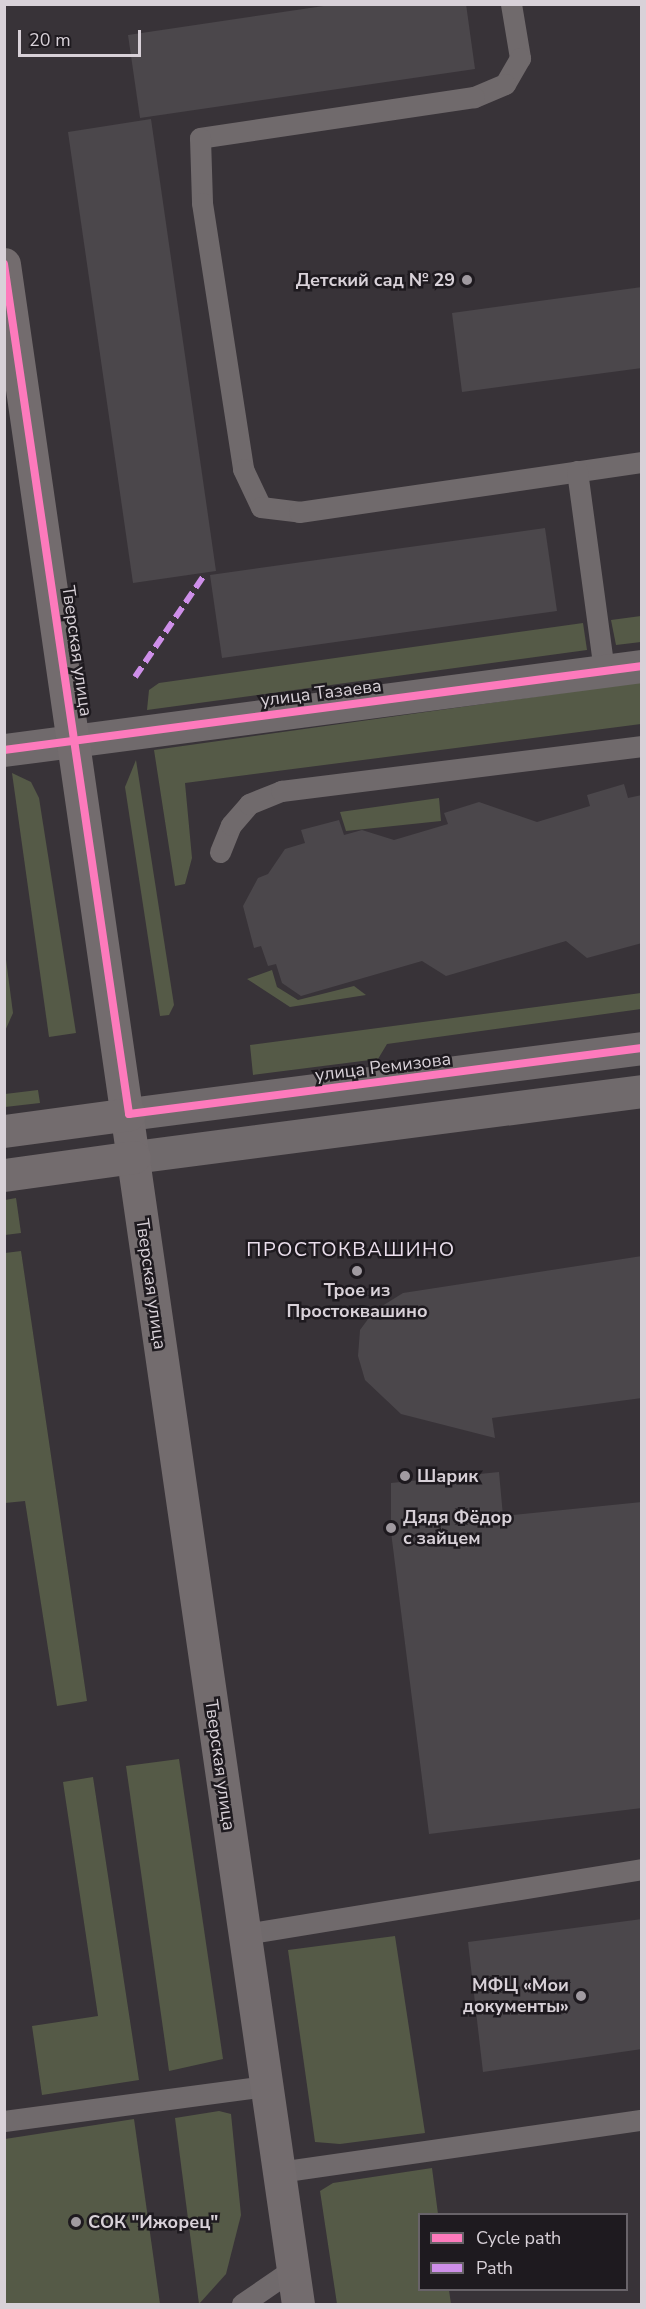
<!DOCTYPE html>
<html>
<head>
<meta charset="utf-8">
<style>
	body { margin:0 }
	#map { position:relative; width:646px; height:2309px; overflow:hidden; background:#383338; font-family:"Nunito Sans",sans-serif }
	div>[style] { position:absolute }
	[style*='--x'] { left:calc(var(--x)*1px); top:calc(var(--y)*1px); width:calc(var(--w)*1px); rotate:calc(var(--a)*1deg) }
	.green>* { inset:0; background:#555a47 }
	.building>* { inset:0; background:#4b474b }
	.lane>* { height:21px; margin:-10.5px; padding:0 10.5px; transform-origin:10.5px; border-radius:10.5px; background:#706a6c }
	.street>* { height:33px; margin:-16.5px; padding:0 16.5px; transform-origin:16.5px; border-radius:16.5px; background:#706a6c }
	.secondary>* { height:33px; margin:-16.5px; padding:0 16.5px; transform-origin:16.5px; border-radius:16.5px; background:#736c6e }
	.quiet>* { height:6px; margin-top:-3px; transform-origin:0; background:repeating-linear-gradient(90deg,#ce8fe9 0 12px,transparent 0 18px) }
	.cycleway>* { height:8px; margin:-4px; padding:0 4px; transform-origin:4px; border-radius:4px; background:#fd7abc }
	.dots>* { width:16px; height:16px; translate:-50% -50%; box-sizing:border-box; border:3px solid #1e1a1f; border-radius:50% }
	span { translate:-50% -50%; white-space:nowrap; text-align:center; line-height:1.15; -webkit-text-stroke:5px #1e1a1f; paint-order:stroke }
	.poi-label { font-size:18px; color:#d8d1d8; font-weight:700 }
	.right { translate:-100% -50%; text-align:right }
	.left { translate:0 -50%; text-align:left }
	.street-label { font-size:18px; color:#d8d1d8 }
	.neighbourhood-label { font-size:20px; color:#eadeec; letter-spacing:1.5px }
	.frame { position:absolute; inset:0; border:6px solid #d8d1d8; pointer-events:none }
	.legend { position:absolute; left:418px; top:2213px; width:210px; height:78px; box-sizing:border-box; background:#1e1a1f; border:2px solid #686369; margin:0; padding:8px 10px; list-style:none; font-size:18px; color:#d8d1d8 }
	.legend li { display:flex; align-items:center; gap:12px; height:30px }
	.legend b { width:30px; border:2px solid #686369 }
	.scale { position:absolute; left:18px; top:30px; width:123px; height:27px; box-sizing:border-box; border:3px solid #d8d1d8; border-top:0; padding-left:8px; font-size:18px; line-height:21px; white-space:nowrap; color:#d8d1d8; -webkit-text-stroke:4px #1e1a1f; paint-order:stroke }
</style>
</head>
<body>
<div id="map">
	<div class="green">
		<i style="clip-path:polygon(641px 616px,641px 642px,616px 645px,611px 620px)"></i>
		<i style="clip-path:polygon(583px 623px,587px 650px,147px 710px,149px 690px,159px 683px)"></i>
		<i style="clip-path:polygon(641px 682px,641px 724px,185px 783px,192px 858px,185px 884px,175px 886px,154px 750px)"></i>
		<i style="clip-path:polygon(136px 760px,174px 1005px,169px 1015px,160px 1016px,125px 787px)"></i>
		<i style="clip-path:polygon(12px 773px,31px 782px,39px 798px,76px 1033px,49px 1037px)"></i>
		<i style="clip-path:polygon(439px 798px,441px 821px,346px 831px,340px 812px)"></i>
		<i style="clip-path:polygon(5px 952px,13px 1013px,5px 1031px,4px 1031px)"></i>
		<i style="clip-path:polygon(272px 970px,277px 987px,298px 1000px,354px 986px,366px 995px,290px 1007px,247px 979px)"></i>
		<i style="clip-path:polygon(641px 993px,641px 1009px,387px 1044px,378px 1059px,253px 1075px,250px 1045px)"></i>
		<i style="clip-path:polygon(38px 1090px,40px 1103px,5px 1107px,5px 1094px)"></i>
		<i style="clip-path:polygon(16px 1198px,21px 1233px,5px 1235px,5px 1200px)"></i>
		<i style="clip-path:polygon(21px 1251px,87px 1701px,57px 1706px,25px 1501px,5px 1503px,5px 1253px)"></i>
		<i style="clip-path:polygon(179px 1759px,223px 2059px,169px 2071px,126px 1766px)"></i>
		<i style="clip-path:polygon(93px 1777px,139px 2080px,42px 2095px,32px 2026px,98px 2016px,63px 1782px)"></i>
		<i style="clip-path:polygon(395px 1936px,425px 2133px,340px 2144px,315px 2142px,288px 1950px)"></i>
		<i style="clip-path:polygon(219px 2111px,231px 2114px,241px 2215px,226px 2274px,199px 2304px,175px 2118px)"></i>
		<i style="clip-path:polygon(134px 2119px,160px 2304px,5px 2304px,5px 2139px)"></i>
		<i style="clip-path:polygon(432px 2168px,438px 2214px,420px 2214px,420px 2290px,449px 2290px,451px 2304px,337px 2304px,320px 2191px,333px 2183px)"></i>
	</div>
	<div class="building">
		<i style="clip-path:polygon(337px 4px,466px 4px,475px 69px,140px 118px,128px 35px)"></i>
		<i style="clip-path:polygon(151px 119px,216px 571px,133px 583px,68px 132px)"></i>
		<i style="clip-path:polygon(642px 287px,642px 368px,462px 392px,452px 313px)"></i>
		<i style="clip-path:polygon(545px 528px,557px 611px,222px 658px,210px 575px)"></i>
		<i style="clip-path:polygon(624px 784px,628px 798px,642px 795px,642px 943px,587px 958px,566px 941px,446px 976px,422px 961px,301px 996px,282px 983px,276px 964px,268px 966px,261px 946px,254px 948px,243px 906px,258px 878px,268px 874px,285px 849px,305px 843px,301px 830px,339px 820px,344px 835px,362px 830px,394px 840px,448px 824px,444px 813px,479px 802px,537px 822px,590px 806px,587px 795px)"></i>
		<i style="clip-path:polygon(642px 1256px,642px 1398px,492px 1418px,495px 1438px,401px 1414px,365px 1380px,358px 1356px,360px 1330px,374px 1311px,403px 1293px)"></i>
		<i style="clip-path:polygon(499px 1472px,503px 1516px,642px 1502px,642px 1808px,429px 1834px,391px 1532px,391px 1483px)"></i>
		<i style="clip-path:polygon(642px 1919px,642px 2049px,483px 2072px,468px 1942px)"></i>
	</div>
	<div class="lane">
		<i style="--x:511;--y:4;--w:55;--a:80.5"></i>
		<i style="--x:520;--y:58;--w:30;--a:120"></i>
		<i style="--x:505;--y:84;--w:34;--a:157"></i>
		<i style="--x:474;--y:97;--w:277;--a:171.5"></i>
		<i style="--x:200;--y:138;--w:65;--a:88.2"></i>
		<i style="--x:202;--y:203;--w:269;--a:81.2"></i>
		<i style="--x:243;--y:469;--w:42;--a:64.7"></i>
		<i style="--x:261;--y:507;--w:38;--a:7"></i>
		<i style="--x:299;--y:512;--w:347;--a:-8.3"></i>
		<i style="--x:577;--y:471;--w:202;--a:82.3"></i>
		<i style="--x:220;--y:852;--w:29;--a:-68"></i>
		<i style="--x:231;--y:825;--w:28;--a:-49"></i>
		<i style="--x:249;--y:804;--w:35;--a:-22"></i>
		<i style="--x:281;--y:791;--w:364;--a:-7.1"></i>
		<i style="--x:245;--y:1934;--w:402;--a:-9.3"></i>
		<i style="--x:4;--y:2121;--w:265;--a:-7.6"></i>
		<i style="--x:279;--y:2172;--w:367;--a:-8.2"></i>
		<i style="--x:242;--y:2304;--w:62;--a:-34.5"></i>
	</div>
	<div class="street">
		<i style="--x:4;--y:750;--w:644;--a:-7.5"></i>
		<i style="--x:129;--y:1114;--w:517;--a:-7.33"></i>
		<i style="--x:134;--y:1157;--w:512;--a:-7.4"></i>
	</div>
	<div class="secondary">
		<i style="--x:4;--y:264;--w:2061;--a:81.8"></i>
		<i style="--x:4;--y:1131;--w:126;--a:-7.7"></i>
		<i style="--x:4;--y:1175;--w:131;--a:-7.9"></i>
	</div>
	<div class="quiet">
		<i style="--x:135;--y:677;--w:125;--a:-55.8"></i>
	</div>
	<div class="cycleway">
		<i style="--x:4;--y:264;--w:859;--a:81.63"></i>
		<i style="--x:129;--y:1114;--w:517;--a:-7.33"></i>
		<i style="--x:4;--y:750;--w:644;--a:-7.5"></i>
	</div>
	<div class="dots">
		<i style="left:467px;top:280px;background:#a09aa0"></i>
		<i style="left:357px;top:1271px;background:#a09aa0"></i>
		<i style="left:405px;top:1476px;background:#a09aa0"></i>
		<i style="left:391px;top:1528px;background:#a09aa0"></i>
		<i style="left:581px;top:1996px;background:#a09aa0"></i>
		<i style="left:76px;top:2222px;background:#a09aa0"></i>
	</div>
	<div class="poi-label">
		<span class="right" style="left:455px;top:280px">Детский сад № 29</span>
		<span style="left:357px;top:1301px">Трое из<br>Простоквашино</span>
		<span class="left" style="left:417px;top:1476px">Шарик</span>
		<span class="left" style="left:403px;top:1528px">Дядя Фёдор<br>с зайцем</span>
		<span class="right" style="left:569px;top:1996px">МФЦ «Мои<br>документы»</span>
		<span class="left" style="left:88px;top:2222px">СОК "Ижорец"</span>
	</div>
	<div class="street-label">
		<span style="left:77px;top:651px;rotate:82deg">Тверская улица</span>
		<span style="left:321px;top:693px;rotate:-7deg">улица Тазаева</span>
		<span style="left:383px;top:1067px;rotate:-7deg">улица Ремизова</span>
		<span style="left:151px;top:1284px;rotate:82deg">Тверская улица</span>
		<span style="left:220px;top:1765px;rotate:82deg">Тверская улица</span>
	</div>
	<div class="neighbourhood-label">
		<span style="left:351px;top:1249px">ПРОСТОКВАШИНО</span>
	</div>
	<div class="frame"></div>
	<ul class="legend">
	<li><b style="height:8px;background:#fd7abc"></b>Cycle path</li>
	<li><b style="height:8px;background:#ce8fe9"></b>Path</li>
	</ul>
	<div class="scale">20 m</div>
</div>
</body>
</html>
